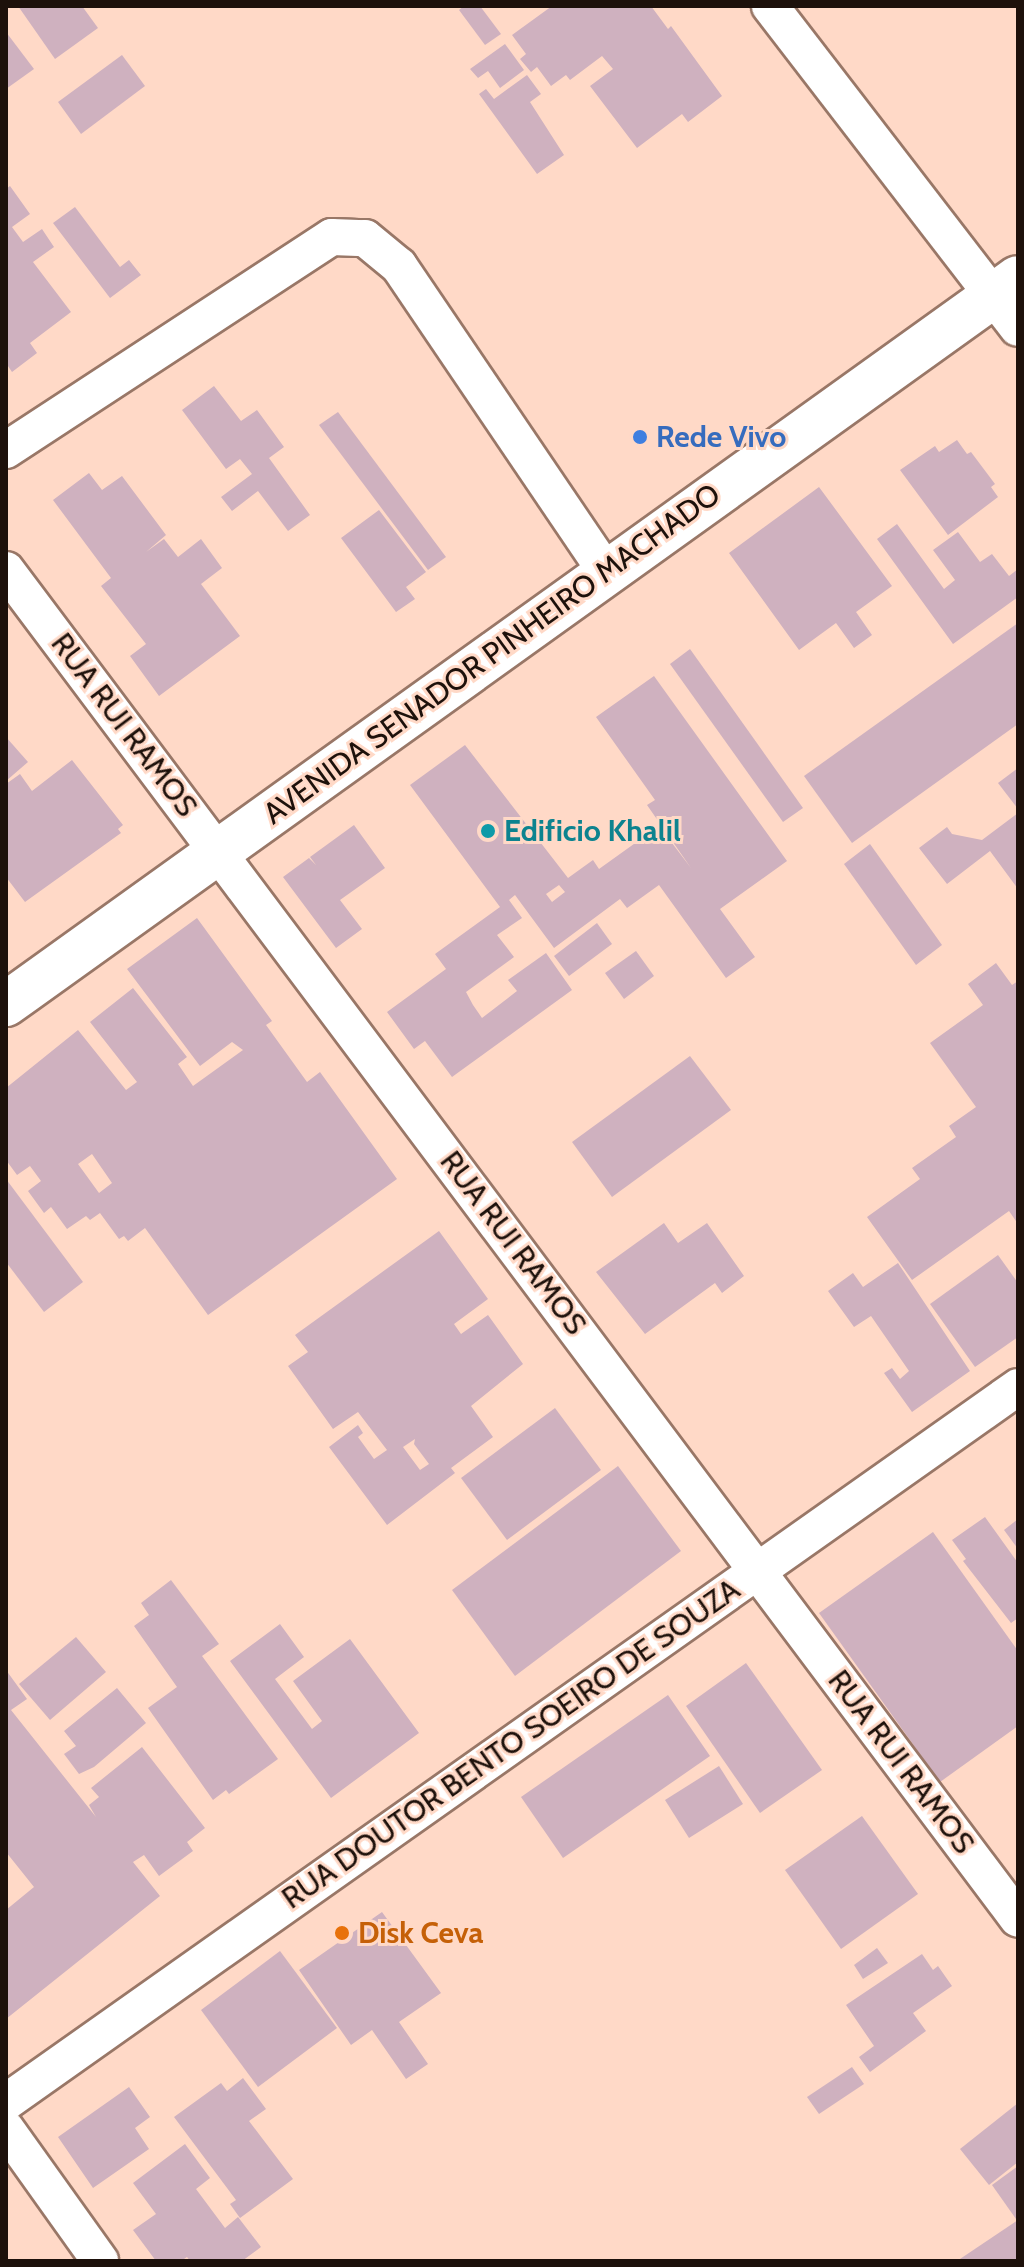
<!DOCTYPE html>
<html>
<head>
<meta charset="utf-8">
<style>
	body { margin:0 }
	#map { position:relative; width:1024px; height:2267px; overflow:hidden; background:#ffd9c7; font-family:Cabin,sans-serif }
	div>[style] { position:absolute }
	[style*='--x'] { left:calc(var(--x)*1px); top:calc(var(--y)*1px); width:calc(var(--w)*1px); rotate:calc(var(--a)*1deg) }
	.building>* { inset:0; background:#cfb1bf }
	.roads { filter:drop-shadow(2px 0 #997767) drop-shadow(-2px 0 #997767) drop-shadow(0 2px #997767) drop-shadow(0 -2px #997767) }
	.minor>* { height:36px; margin:-18px; padding:0 18px; transform-origin:18px; border-radius:18px; background:#fff }
	.secondary>* { height:44px; margin:-22px; padding:0 22px; transform-origin:22px; border-radius:22px; background:#fff }
	.dots>* { width:22px; height:22px; translate:-50% -50%; box-sizing:border-box; border:4px solid #ffd9c7; border-radius:50% }
	span { translate:-50% -50%; white-space:nowrap; text-align:center; line-height:1.15; -webkit-text-stroke:6px #ffd9c7; paint-order:stroke }
	.shop-label { font-size:30px; color:#366cbe; font-weight:700 }
	.left { translate:0 -50%; text-align:left }
	.street-label { font-size:30px; color:#1d110b }
	.culture-label { font-size:30px; color:#0d838f; font-weight:700 }
	.food-label { font-size:30px; color:#c56008; font-weight:700 }
	.frame { position:absolute; inset:0; border:8px solid #1d110b; pointer-events:none }
</style>
</head>
<body>
<div id="map">
	<div class="building">
		<i style="clip-path:polygon(18px 6px,82px 6px,98px 28px,55px 59px)"></i>
		<i style="clip-path:polygon(464px 6px,480px 6px,501px 34px,485px 45px,459px 10px)"></i>
		<i style="clip-path:polygon(552px 6px,651px 6px,668px 29px,671px 26px,722px 96px,688px 122px,682px 114px,637px 148px,590px 86px,613px 69px,602px 56px,570px 80px,566px 75px,551px 86px,537px 67px,531px 72px,520px 59px,526px 54px,512px 35px)"></i>
		<i style="clip-path:polygon(6px 32px,34px 69px,6px 89px)"></i>
		<i style="clip-path:polygon(505px 44px,524px 70px,500px 88px,488px 71px,478px 78px,470px 69px)"></i>
		<i style="clip-path:polygon(122px 55px,145px 86px,81px 134px,58px 102px)"></i>
		<i style="clip-path:polygon(527px 75px,541px 94px,530px 102px,564px 155px,537px 174px,479px 94px,486px 89px,494px 99px)"></i>
		<i style="clip-path:polygon(10px 186px,30px 214px,12px 227px,23px 242px,42px 229px,54px 247px,33px 262px,71px 312px,30px 343px,37px 353px,12px 372px,6px 363px,6px 189px)"></i>
		<i style="clip-path:polygon(75px 207px,120px 267px,129px 260px,141px 275px,110px 298px,53px 223px)"></i>
		<i style="clip-path:polygon(214px 386px,241px 421px,257px 410px,284px 447px,269px 458px,310px 515px,288px 531px,258px 491px,232px 511px,221px 497px,252px 474px,240px 459px,226px 469px,182px 410px)"></i>
		<i style="clip-path:polygon(338px 412px,446px 557px,428px 570px,319px 425px)"></i>
		<i style="clip-path:polygon(957px 440px,967px 454px,971px 452px,995px 484px,991px 487px,998px 497px,948px 535px,900px 470px,935px 446px,939px 452px)"></i>
		<i style="clip-path:polygon(89px 473px,102px 490px,122px 476px,166px 535px,146px 552px,164px 539px,178px 557px,201px 539px,222px 568px,201px 584px,240px 636px,159px 696px,130px 656px,146px 644px,101px 586px,111px 578px,53px 500px)"></i>
		<i style="clip-path:polygon(819px 487px,892px 586px,856px 612px,872px 635px,854px 648px,836px 623px,799px 650px,729px 553px)"></i>
		<i style="clip-path:polygon(379px 510px,426px 572px,406px 587px,415px 599px,396px 612px,341px 538px)"></i>
		<i style="clip-path:polygon(897px 524px,944px 589px,955px 580px,933px 550px,958px 532px,980px 562px,992px 554px,1009px 576px,1018px 569px,1018px 597px,953px 644px,877px 539px)"></i>
		<i style="clip-path:polygon(1018px 623px,1018px 724px,852px 843px,804px 776px)"></i>
		<i style="clip-path:polygon(690px 649px,803px 808px,783px 822px,670px 664px)"></i>
		<i style="clip-path:polygon(evenodd,654px 676px,787px 861px,720px 909px,755px 957px,726px 978px,659px 885px,627px 908px,620px 899px,554px 948px,515px 895px,509px 900px,522px 918px,497px 935px,514px 957px,466px 992px,473px 1005px,482px 1018px,517px 991px,508px 980px,546px 953px,572px 990px,452px 1077px,425px 1041px,414px 1049px,387px 1012px,446px 969px,435px 954px,500px 907px,410px 785px,465px 745px,568px 878px,593px 860px,599px 869px,659px 826px,691px 868px,647px 805px,655px 800px,596px 717px,654px 676px,559px 885px,565px 892px,552px 902px,546px 894px,559px 885px)"></i>
		<i style="clip-path:polygon(6px 737px,28px 762px,6px 781px)"></i>
		<i style="clip-path:polygon(72px 760px,123px 825px,118px 829px,121px 833px,25px 902px,6px 877px,6px 784px,20px 774px,32px 791px)"></i>
		<i style="clip-path:polygon(1018px 768px,1018px 809px,998px 783px)"></i>
		<i style="clip-path:polygon(1018px 813px,1018px 889px,990px 851px,947px 884px,919px 848px,947px 827px,952px 834px,982px 840px)"></i>
		<i style="clip-path:polygon(354px 825px,385px 868px,340px 900px,362px 929px,336px 948px,283px 877px,309px 858px,316px 865px,310px 857px)"></i>
		<i style="clip-path:polygon(870px 844px,942px 945px,916px 965px,844px 864px)"></i>
		<i style="clip-path:polygon(evenodd,197px 918px,272px 1021px,266px 1025px,307px 1082px,320px 1072px,397px 1179px,208px 1315px,145px 1228px,128px 1241px,124px 1236px,119px 1239px,100px 1213px,90px 1220px,86px 1216px,67px 1229px,51px 1207px,44px 1213px,28px 1191px,41px 1181px,30px 1166px,17px 1175px,6px 1160px,6px 1088px,78px 1030px,126px 1090px,137px 1082px,90px 1022px,133px 988px,187px 1057px,178px 1064px,193px 1086px,243px 1050px,232px 1042px,200px 1066px,127px 969px,197px 918px,92px 1154px,112px 1183px,99px 1193px,78px 1164px,92px 1154px)"></i>
		<i style="clip-path:polygon(597px 923px,612px 944px,569px 976px,554px 956px)"></i>
		<i style="clip-path:polygon(636px 951px,654px 976px,624px 999px,605px 973px)"></i>
		<i style="clip-path:polygon(996px 963px,1012px 985px,1018px 981px,1018px 1224px,1009px 1211px,912px 1280px,867px 1217px,920px 1179px,912px 1168px,956px 1137px,949px 1126px,976px 1107px,930px 1043px,983px 1005px,968px 984px)"></i>
		<i style="clip-path:polygon(690px 1056px,731px 1110px,612px 1197px,572px 1142px)"></i>
		<i style="clip-path:polygon(6px 1179px,83px 1282px,44px 1312px,6px 1262px)"></i>
		<i style="clip-path:polygon(664px 1223px,678px 1243px,707px 1223px,744px 1276px,722px 1293px,715px 1283px,645px 1334px,596px 1272px)"></i>
		<i style="clip-path:polygon(evenodd,439px 1231px,488px 1299px,454px 1324px,461px 1334px,488px 1315px,523px 1364px,471px 1406px,493px 1437px,451px 1468px,455px 1473px,387px 1525px,329px 1447px,358px 1425px,363px 1433px,358px 1437px,374px 1459px,387px 1450px,358px 1412px,333px 1429px,288px 1366px,308px 1352px,295px 1335px,439px 1231px,415px 1439px,414px 1444px,429px 1464px,420px 1470px,403px 1447px,415px 1439px)"></i>
		<i style="clip-path:polygon(998px 1255px,1018px 1283px,1018px 1337px,975px 1367px,930px 1304px)"></i>
		<i style="clip-path:polygon(898px 1263px,970px 1371px,912px 1412px,884px 1373px,892px 1368px,900px 1379px,909px 1371px,871px 1316px,854px 1327px,828px 1291px,853px 1273px,863px 1287px)"></i>
		<i style="clip-path:polygon(555px 1408px,601px 1470px,507px 1540px,461px 1478px)"></i>
		<i style="clip-path:polygon(618px 1466px,681px 1551px,515px 1676px,452px 1590px)"></i>
		<i style="clip-path:polygon(985px 1517px,1018px 1563px,1018px 1618px,1011px 1623px,963px 1561px,966px 1559px,952px 1540px)"></i>
		<i style="clip-path:polygon(1018px 1519px,1018px 1549px,1004px 1530px)"></i>
		<i style="clip-path:polygon(933px 1532px,1018px 1651px,1018px 1726px,940px 1782px,819px 1613px)"></i>
		<i style="clip-path:polygon(171px 1580px,219px 1644px,202px 1656px,278px 1759px,229px 1794px,226px 1790px,213px 1800px,148px 1708px,177px 1687px,134px 1626px,149px 1615px,141px 1603px)"></i>
		<i style="clip-path:polygon(280px 1624px,304px 1657px,275px 1679px,312px 1729px,322px 1721px,293px 1681px,350px 1639px,419px 1733px,331px 1798px,230px 1661px)"></i>
		<i style="clip-path:polygon(76px 1637px,106px 1672px,50px 1720px,19px 1684px)"></i>
		<i style="clip-path:polygon(746px 1663px,822px 1770px,760px 1813px,686px 1706px)"></i>
		<i style="clip-path:polygon(6px 1670px,27px 1699px,11px 1710px,96px 1817px,89px 1805px,99px 1797px,91px 1788px,142px 1747px,205px 1828px,187px 1842px,193px 1851px,159px 1876px,144px 1855px,133px 1862px,160px 1896px,6px 2019px,6px 1910px,34px 1887px,6px 1852px)"></i>
		<i style="clip-path:polygon(117px 1688px,146px 1723px,94px 1767px,79px 1774px,64px 1754px,76px 1746px,64px 1731px)"></i>
		<i style="clip-path:polygon(668px 1695px,710px 1756px,563px 1858px,521px 1797px)"></i>
		<i style="clip-path:polygon(719px 1766px,743px 1804px,689px 1838px,665px 1800px)"></i>
		<i style="clip-path:polygon(862px 1816px,918px 1894px,841px 1949px,785px 1870px)"></i>
		<i style="clip-path:polygon(382px 1912px,441px 1993px,399px 2022px,428px 2064px,406px 2079px,372px 2030px,351px 2045px,299px 1970px)"></i>
		<i style="clip-path:polygon(877px 1948px,888px 1963px,863px 1979px,854px 1965px)"></i>
		<i style="clip-path:polygon(280px 1951px,337px 2028px,258px 2087px,201px 2010px)"></i>
		<i style="clip-path:polygon(922px 1954px,933px 1970px,938px 1966px,952px 1986px,913px 2013px,926px 2031px,870px 2072px,859px 2057px,874px 2046px,846px 2005px)"></i>
		<i style="clip-path:polygon(852px 2067px,864px 2084px,819px 2114px,807px 2097px)"></i>
		<i style="clip-path:polygon(243px 2078px,266px 2109px,249px 2121px,293px 2179px,240px 2218px,230px 2204px,236px 2200px,174px 2117px,221px 2083px,227px 2091px)"></i>
		<i style="clip-path:polygon(129px 2087px,150px 2117px,135px 2128px,149px 2149px,93px 2188px,58px 2137px)"></i>
		<i style="clip-path:polygon(1018px 2103px,1018px 2162px,989px 2185px,960px 2149px)"></i>
		<i style="clip-path:polygon(185px 2144px,210px 2178px,196px 2189px,225px 2228px,238px 2217px,261px 2247px,242px 2261px,190px 2261px,187px 2257px,181px 2261px,156px 2261px,133px 2230px,156px 2214px,133px 2183px)"></i>
		<i style="clip-path:polygon(1018px 2166px,1018px 2217px,1016px 2219px,992px 2185px)"></i>
		<i style="clip-path:polygon(1018px 2220px,1018px 2261px,957px 2261px)"></i>
	</div>
	<div class="roads">
		<div class="minor">
			<i style="--x:770;--y:6;--w:406;--a:52.4"></i>
			<i style="--x:6;--y:450;--w:389;--a:-33.2"></i>
			<i style="--x:332;--y:237;--w:33;--a:2"></i>
			<i style="--x:365;--y:238;--w:44;--a:39.5"></i>
			<i style="--x:399;--y:266;--w:369;--a:55.9"></i>
			<i style="--x:6;--y:570;--w:1686;--a:53.12"></i>
			<i style="--x:6;--y:2102;--w:1239;--a:-35.24"></i>
			<i style="--x:6;--y:2129;--w:162;--a:54.5"></i>
		</div>
		<div class="secondary">
			<i style="--x:6;--y:1004;--w:1245;--a:-35.66"></i>
		</div>
	</div>
	<div class="dots">
		<i style="left:640px;top:437px;background:#3f7fe0"></i>
		<i style="left:488px;top:831px;background:#0f9aa8"></i>
		<i style="left:342px;top:1933px;background:#e8710a"></i>
	</div>
	<div class="shop-label">
		<span class="left" style="left:656px;top:437px">Rede Vivo</span>
	</div>
	<div class="street-label">
		<span style="left:492px;top:654px;rotate:-36deg">AVENIDA SENADOR PINHEIRO MACHADO</span>
		<span style="left:124px;top:725px;rotate:53deg">RUA RUI RAMOS</span>
		<span style="left:513px;top:1243px;rotate:53deg">RUA RUI RAMOS</span>
		<span style="left:511px;top:1744px;rotate:-35deg">RUA DOUTOR BENTO SOEIRO DE SOUZA</span>
		<span style="left:901px;top:1762px;rotate:53deg">RUA RUI RAMOS</span>
	</div>
	<div class="culture-label">
		<span class="left" style="left:504px;top:831px">Edificio Khalil</span>
	</div>
	<div class="food-label">
		<span class="left" style="left:358px;top:1933px">Disk Ceva</span>
	</div>
	<div class="frame"></div>
</div>
</body>
</html>
